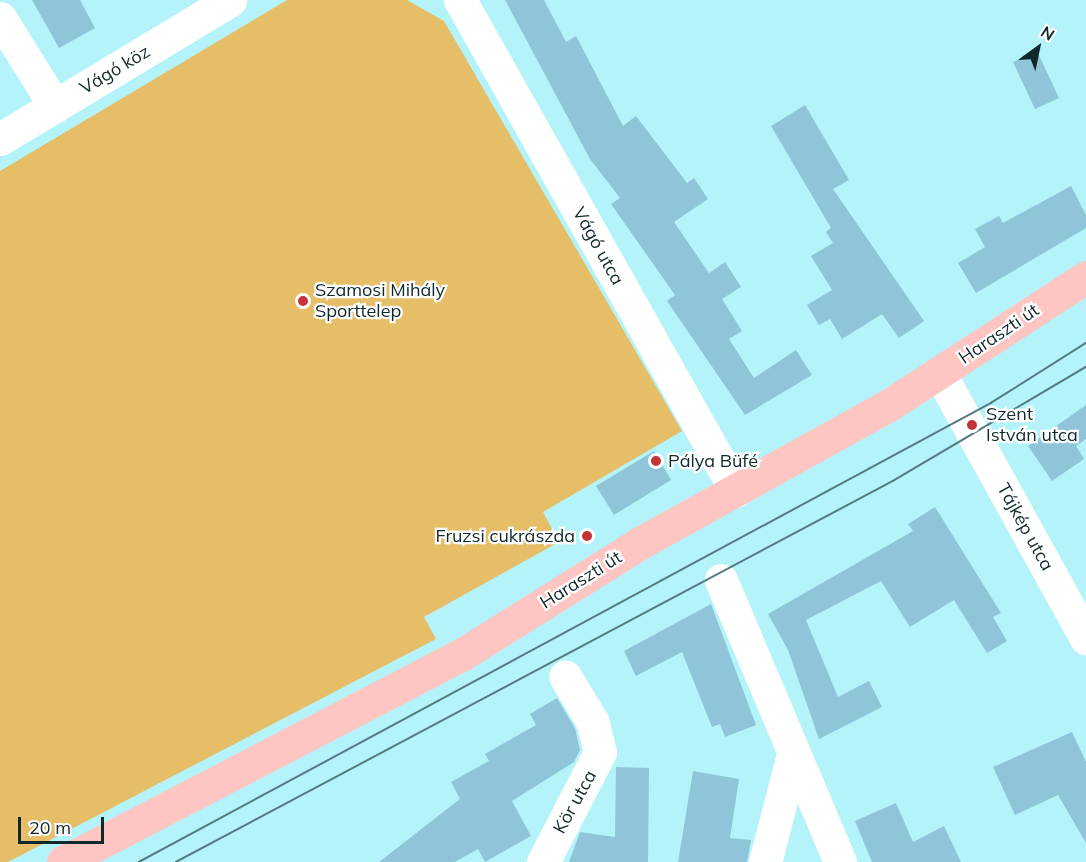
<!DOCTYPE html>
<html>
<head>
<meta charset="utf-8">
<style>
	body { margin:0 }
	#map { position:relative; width:1086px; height:862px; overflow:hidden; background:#b5f3fa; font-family:Mulish,sans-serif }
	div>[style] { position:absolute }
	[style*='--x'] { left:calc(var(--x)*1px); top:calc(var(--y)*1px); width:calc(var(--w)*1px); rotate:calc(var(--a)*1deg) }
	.green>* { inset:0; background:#e6be68 }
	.building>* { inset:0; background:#8fc4d9 }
	.minor>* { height:33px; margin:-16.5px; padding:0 16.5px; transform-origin:16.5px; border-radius:16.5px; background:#fff }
	.major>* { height:33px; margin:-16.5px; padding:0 16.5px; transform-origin:16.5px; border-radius:16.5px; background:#fec6c2 }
	.tram>* { height:1.5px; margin:-0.75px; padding:0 0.75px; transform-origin:0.75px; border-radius:0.75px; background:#537b80 }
	.dots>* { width:16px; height:16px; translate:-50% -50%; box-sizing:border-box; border:3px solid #fff; border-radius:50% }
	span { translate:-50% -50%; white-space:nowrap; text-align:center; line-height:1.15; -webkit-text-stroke:4.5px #fff; paint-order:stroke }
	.street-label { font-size:18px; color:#0f282b }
	.poi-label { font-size:18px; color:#0f282b }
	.left { translate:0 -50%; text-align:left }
	.right { translate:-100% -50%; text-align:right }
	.north { position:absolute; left:1008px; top:18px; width:60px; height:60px; -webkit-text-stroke:4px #fff; paint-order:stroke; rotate:33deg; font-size:16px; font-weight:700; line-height:24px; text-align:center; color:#0f282b }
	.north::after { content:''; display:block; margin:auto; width:21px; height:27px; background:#0f282b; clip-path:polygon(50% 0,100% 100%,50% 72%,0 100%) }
	.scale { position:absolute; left:18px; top:817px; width:86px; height:27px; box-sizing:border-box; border:3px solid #0f282b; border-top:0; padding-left:8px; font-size:18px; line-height:21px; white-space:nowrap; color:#0f282b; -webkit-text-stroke:4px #fff; paint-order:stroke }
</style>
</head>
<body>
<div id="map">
	<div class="green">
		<i style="clip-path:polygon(287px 0,407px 0,444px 21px,682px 431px,543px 512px,559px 542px,424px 617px,436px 639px,8px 862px,0 862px,0 171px)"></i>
	</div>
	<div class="building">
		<i style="clip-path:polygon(32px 0,80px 0,95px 28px,59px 48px)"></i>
		<i style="clip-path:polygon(505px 0,544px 0,566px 42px,576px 36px,623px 126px,636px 116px,687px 183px,694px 178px,708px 199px,674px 222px,709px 273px,725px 262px,741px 287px,722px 299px,742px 331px,729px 339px,754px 378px,796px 350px,812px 375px,745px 415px,667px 301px,675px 295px,611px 204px,620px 198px,590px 159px)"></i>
		<i style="clip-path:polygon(1037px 51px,1059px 98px,1035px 109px,1013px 62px)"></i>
		<i style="clip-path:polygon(805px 105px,849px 180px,833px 189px,924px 321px,899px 338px,882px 314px,842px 339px,830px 319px,819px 325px,807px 305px,832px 290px,811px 256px,833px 243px,826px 232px,831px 228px,771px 126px)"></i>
		<i style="clip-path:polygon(1071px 186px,1086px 215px,1086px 228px,976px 293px,958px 263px,985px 247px,975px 229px,999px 216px,1003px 223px)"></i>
		<i style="clip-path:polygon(1086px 405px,1086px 439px,1076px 446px,1084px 459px,1052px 481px,1028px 446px)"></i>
		<i style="clip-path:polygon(654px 451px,671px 480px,614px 515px,596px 486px)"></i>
		<i style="clip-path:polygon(935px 507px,1001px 613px,993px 617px,1007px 641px,987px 653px,954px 600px,910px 627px,881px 581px,806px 620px,838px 697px,869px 681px,882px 707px,819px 739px,788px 650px,768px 614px,913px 531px,908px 524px)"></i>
		<i style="clip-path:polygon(711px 604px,756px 725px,725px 737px,720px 724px,712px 727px,682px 652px,636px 676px,624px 651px)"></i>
		<i style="clip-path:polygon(557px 698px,575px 728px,580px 750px,574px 762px,512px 801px,531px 836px,485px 862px,478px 849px,455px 862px,379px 862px,460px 799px,451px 782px,489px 761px,485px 754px,536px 725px,530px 714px)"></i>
		<i style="clip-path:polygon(1072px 732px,1086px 762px,1086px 843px,1058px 795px,1015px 815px,993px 767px)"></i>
		<i style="clip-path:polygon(616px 767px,649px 768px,648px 862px,569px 862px,580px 832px,615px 837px)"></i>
		<i style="clip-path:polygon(693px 771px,739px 779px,730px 838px,751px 840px,747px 862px,678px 862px)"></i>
		<i style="clip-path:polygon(896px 803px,913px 842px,944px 826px,961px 862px,872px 862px,855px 821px)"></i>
	</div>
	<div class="minor">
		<i style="--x:460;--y:0;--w:563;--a:60.66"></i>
		<i style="--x:0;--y:18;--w:104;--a:58"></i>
		<i style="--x:0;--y:139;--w:269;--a:-31.1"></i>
		<i style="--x:940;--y:374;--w:302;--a:61.1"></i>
		<i style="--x:721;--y:580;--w:306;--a:67.1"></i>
		<i style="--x:543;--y:862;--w:124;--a:-62.6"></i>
		<i style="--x:600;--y:752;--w:32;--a:-104"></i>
		<i style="--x:592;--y:721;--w:52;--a:-121"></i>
		<i style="--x:765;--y:862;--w:107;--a:-75.4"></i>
	</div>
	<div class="major">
		<i style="--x:63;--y:862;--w:451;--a:-27.5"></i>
		<i style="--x:463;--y:654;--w:209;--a:-32.1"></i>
		<i style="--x:640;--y:543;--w:285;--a:-29"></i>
		<i style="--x:889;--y:405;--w:235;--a:-33"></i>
	</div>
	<div class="tram">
		<i style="--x:139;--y:862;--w:968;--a:-28.31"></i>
		<i style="--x:991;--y:403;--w:112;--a:-32.3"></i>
		<i style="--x:176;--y:862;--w:812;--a:-27.99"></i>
		<i style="--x:893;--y:481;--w:224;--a:-30.6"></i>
	</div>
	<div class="dots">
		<i style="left:303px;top:301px;background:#c33436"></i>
		<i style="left:972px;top:425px;background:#c33436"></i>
		<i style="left:656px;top:461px;background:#c33436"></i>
		<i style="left:587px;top:536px;background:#c33436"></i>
	</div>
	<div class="street-label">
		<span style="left:115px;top:70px;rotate:-31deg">Vágó köz</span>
		<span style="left:598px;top:246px;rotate:61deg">Vágó utca</span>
		<span style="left:999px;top:334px;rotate:-34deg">Haraszti út</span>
		<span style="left:1025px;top:527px;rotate:61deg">Tájkép utca</span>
		<span style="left:581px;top:580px;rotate:-32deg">Haraszti út</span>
		<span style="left:575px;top:802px;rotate:-61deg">Kör utca</span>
	</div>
	<div class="poi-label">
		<span class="left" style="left:315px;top:301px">Szamosi Mihály<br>Sporttelep</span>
		<span class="left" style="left:986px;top:425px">Szent<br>István utca</span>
		<span class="left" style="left:668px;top:461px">Pálya Büfé</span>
		<span class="right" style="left:575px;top:536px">Fruzsi cukrászda</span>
	</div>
	<div class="north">N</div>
	<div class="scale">20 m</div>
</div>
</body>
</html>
